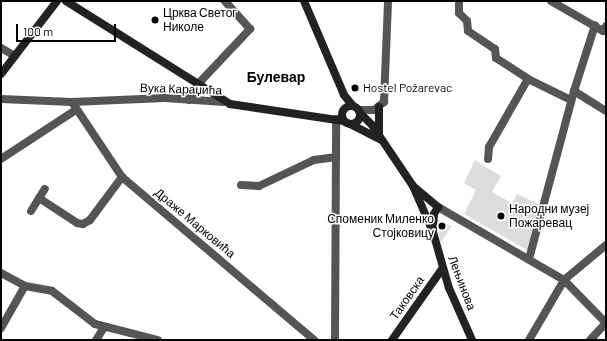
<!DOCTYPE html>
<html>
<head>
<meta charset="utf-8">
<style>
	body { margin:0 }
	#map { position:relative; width:607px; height:341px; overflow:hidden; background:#fff; font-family:Barlow,sans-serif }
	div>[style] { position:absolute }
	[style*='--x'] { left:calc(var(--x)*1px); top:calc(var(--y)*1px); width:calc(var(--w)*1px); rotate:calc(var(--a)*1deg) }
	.green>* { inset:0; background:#dcdcdc }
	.street>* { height:8px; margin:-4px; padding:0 4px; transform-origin:4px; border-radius:4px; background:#555 }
	.secondary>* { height:8px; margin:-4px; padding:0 4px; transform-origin:4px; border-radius:4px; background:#222 }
	.secondary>.ring { margin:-4px; padding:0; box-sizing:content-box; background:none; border:8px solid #222; border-radius:50% }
	.dots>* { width:11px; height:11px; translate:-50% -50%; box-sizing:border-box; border:2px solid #fff; border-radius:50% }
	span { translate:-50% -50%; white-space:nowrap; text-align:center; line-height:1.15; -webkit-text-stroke:3px #fff; paint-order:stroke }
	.poi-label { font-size:12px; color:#000 }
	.left { translate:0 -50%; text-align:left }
	.right { translate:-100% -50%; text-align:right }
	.street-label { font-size:12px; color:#000 }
	.quarter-label { font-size:14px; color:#000; font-weight:700 }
	.frame { position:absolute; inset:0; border:2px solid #000; pointer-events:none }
	.scale { position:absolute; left:16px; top:24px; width:100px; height:18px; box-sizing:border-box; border:2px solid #000; border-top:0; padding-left:5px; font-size:12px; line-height:14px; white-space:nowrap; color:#000; -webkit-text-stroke:3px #fff; paint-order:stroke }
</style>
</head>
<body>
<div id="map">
	<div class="green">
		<i style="clip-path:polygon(475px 160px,501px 176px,492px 192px,512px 203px,517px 194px,541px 205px,530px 249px,527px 250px,464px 214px,476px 190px,464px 183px)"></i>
		<i style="clip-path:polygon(437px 219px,452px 226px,440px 243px)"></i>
	</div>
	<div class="street">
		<i style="--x:459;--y:1;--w:12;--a:90"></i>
		<i style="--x:459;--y:13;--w:11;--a:45"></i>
		<i style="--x:467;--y:21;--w:10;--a:84"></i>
		<i style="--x:468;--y:31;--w:32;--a:34"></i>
		<i style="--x:495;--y:49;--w:9;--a:84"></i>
		<i style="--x:496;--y:58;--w:38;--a:33"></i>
		<i style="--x:528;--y:79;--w:48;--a:26"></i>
		<i style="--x:551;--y:1;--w:60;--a:30"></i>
		<i style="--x:603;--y:31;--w:6;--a:-59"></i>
		<i style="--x:1;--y:48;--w:16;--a:30"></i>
		<i style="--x:574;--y:91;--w:38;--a:32"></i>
		<i style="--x:1;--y:99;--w:71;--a:2.4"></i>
		<i style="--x:72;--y:102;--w:93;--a:-2.5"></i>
		<i style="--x:165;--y:98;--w:59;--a:3.9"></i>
		<i style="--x:189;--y:100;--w:18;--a:-61"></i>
		<i style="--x:198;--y:84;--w:76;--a:-46.6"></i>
		<i style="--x:250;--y:29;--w:38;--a:-132"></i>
		<i style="--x:72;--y:102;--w:90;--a:56.3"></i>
		<i style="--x:122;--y:177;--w:252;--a:40.3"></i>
		<i style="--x:359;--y:110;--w:15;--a:0"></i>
		<i style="--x:374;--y:110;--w:13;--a:-39"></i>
		<i style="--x:384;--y:102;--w:101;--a:-87.7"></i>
		<i style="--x:1;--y:159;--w:90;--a:-33.2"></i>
		<i style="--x:488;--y:159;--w:12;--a:-85"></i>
		<i style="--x:489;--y:147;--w:78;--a:-60.2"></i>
		<i style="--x:241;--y:185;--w:18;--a:3"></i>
		<i style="--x:259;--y:186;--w:61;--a:-25.3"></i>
		<i style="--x:314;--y:160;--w:22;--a:-8"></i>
		<i style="--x:39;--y:198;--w:45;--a:33.3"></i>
		<i style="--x:77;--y:223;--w:6;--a:9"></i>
		<i style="--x:83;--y:224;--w:8;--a:-30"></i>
		<i style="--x:90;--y:220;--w:54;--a:-53.3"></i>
		<i style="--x:438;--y:207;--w:146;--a:30.1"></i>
		<i style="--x:564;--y:280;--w:60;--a:45.7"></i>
		<i style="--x:31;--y:211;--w:26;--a:-58"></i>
		<i style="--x:529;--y:259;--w:174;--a:-75"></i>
		<i style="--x:574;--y:91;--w:69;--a:-72.3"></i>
		<i style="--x:1;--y:273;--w:27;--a:28"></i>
		<i style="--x:25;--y:286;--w:27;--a:10"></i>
		<i style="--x:52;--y:291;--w:54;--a:37.5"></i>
		<i style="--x:95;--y:324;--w:65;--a:14.3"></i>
		<i style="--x:1;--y:328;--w:48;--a:-60.3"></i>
		<i style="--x:96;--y:340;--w:15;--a:-58"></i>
		<i style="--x:335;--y:340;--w:221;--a:-89.7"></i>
		<i style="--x:529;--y:340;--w:69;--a:-59.7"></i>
		<i style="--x:564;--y:280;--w:55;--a:-39.8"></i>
		<i style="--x:590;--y:340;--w:23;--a:-47"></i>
	</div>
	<div class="secondary">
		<i style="--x:66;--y:1;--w:194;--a:32.1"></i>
		<i style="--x:230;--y:104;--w:115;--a:8.5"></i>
		<i style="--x:304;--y:1;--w:102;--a:66.9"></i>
		<i style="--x:344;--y:95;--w:14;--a:51"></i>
		<i style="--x:1;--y:74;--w:92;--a:-52.5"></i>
		<i class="ring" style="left:342px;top:106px;width:10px;height:10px"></i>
		<i style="--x:379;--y:107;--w:29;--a:90"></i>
		<i style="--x:360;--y:113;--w:17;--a:45"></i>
		<i style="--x:372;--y:125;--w:73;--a:56.1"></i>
		<i style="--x:413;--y:186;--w:33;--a:40"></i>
		<i style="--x:438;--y:207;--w:8;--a:120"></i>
		<i style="--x:434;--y:214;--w:14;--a:94"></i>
		<i style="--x:350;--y:124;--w:34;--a:27"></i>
		<i style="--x:413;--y:186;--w:50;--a:66.5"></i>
		<i style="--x:433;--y:232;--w:58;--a:74.1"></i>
		<i style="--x:449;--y:288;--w:57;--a:66.1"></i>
		<i style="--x:392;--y:340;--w:87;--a:-54.8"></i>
	</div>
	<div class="dots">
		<i style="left:155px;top:20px;background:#000"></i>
		<i style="left:355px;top:88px;background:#000"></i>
		<i style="left:501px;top:216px;background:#000"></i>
		<i style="left:442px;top:226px;background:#000"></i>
	</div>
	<div class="poi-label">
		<span class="left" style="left:163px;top:20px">Црква Светог<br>Николе</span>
		<span class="left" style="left:363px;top:88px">Hostel Požarevac</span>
		<span class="left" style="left:509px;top:216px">Народни музеј<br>Пожаревац</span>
		<span class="right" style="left:434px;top:226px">Споменик Миленко<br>Стојковицу</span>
	</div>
	<div class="street-label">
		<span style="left:181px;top:89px;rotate:2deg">Вука Караџића</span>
		<span style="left:195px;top:223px;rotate:40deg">Драже Марковића</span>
		<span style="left:462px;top:283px;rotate:69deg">Лењинова</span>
		<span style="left:407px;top:298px;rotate:-55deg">Таковска</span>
	</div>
	<div class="quarter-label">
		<span style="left:276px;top:77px">Булевар</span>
	</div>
	<div class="frame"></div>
	<div class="scale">100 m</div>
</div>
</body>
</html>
